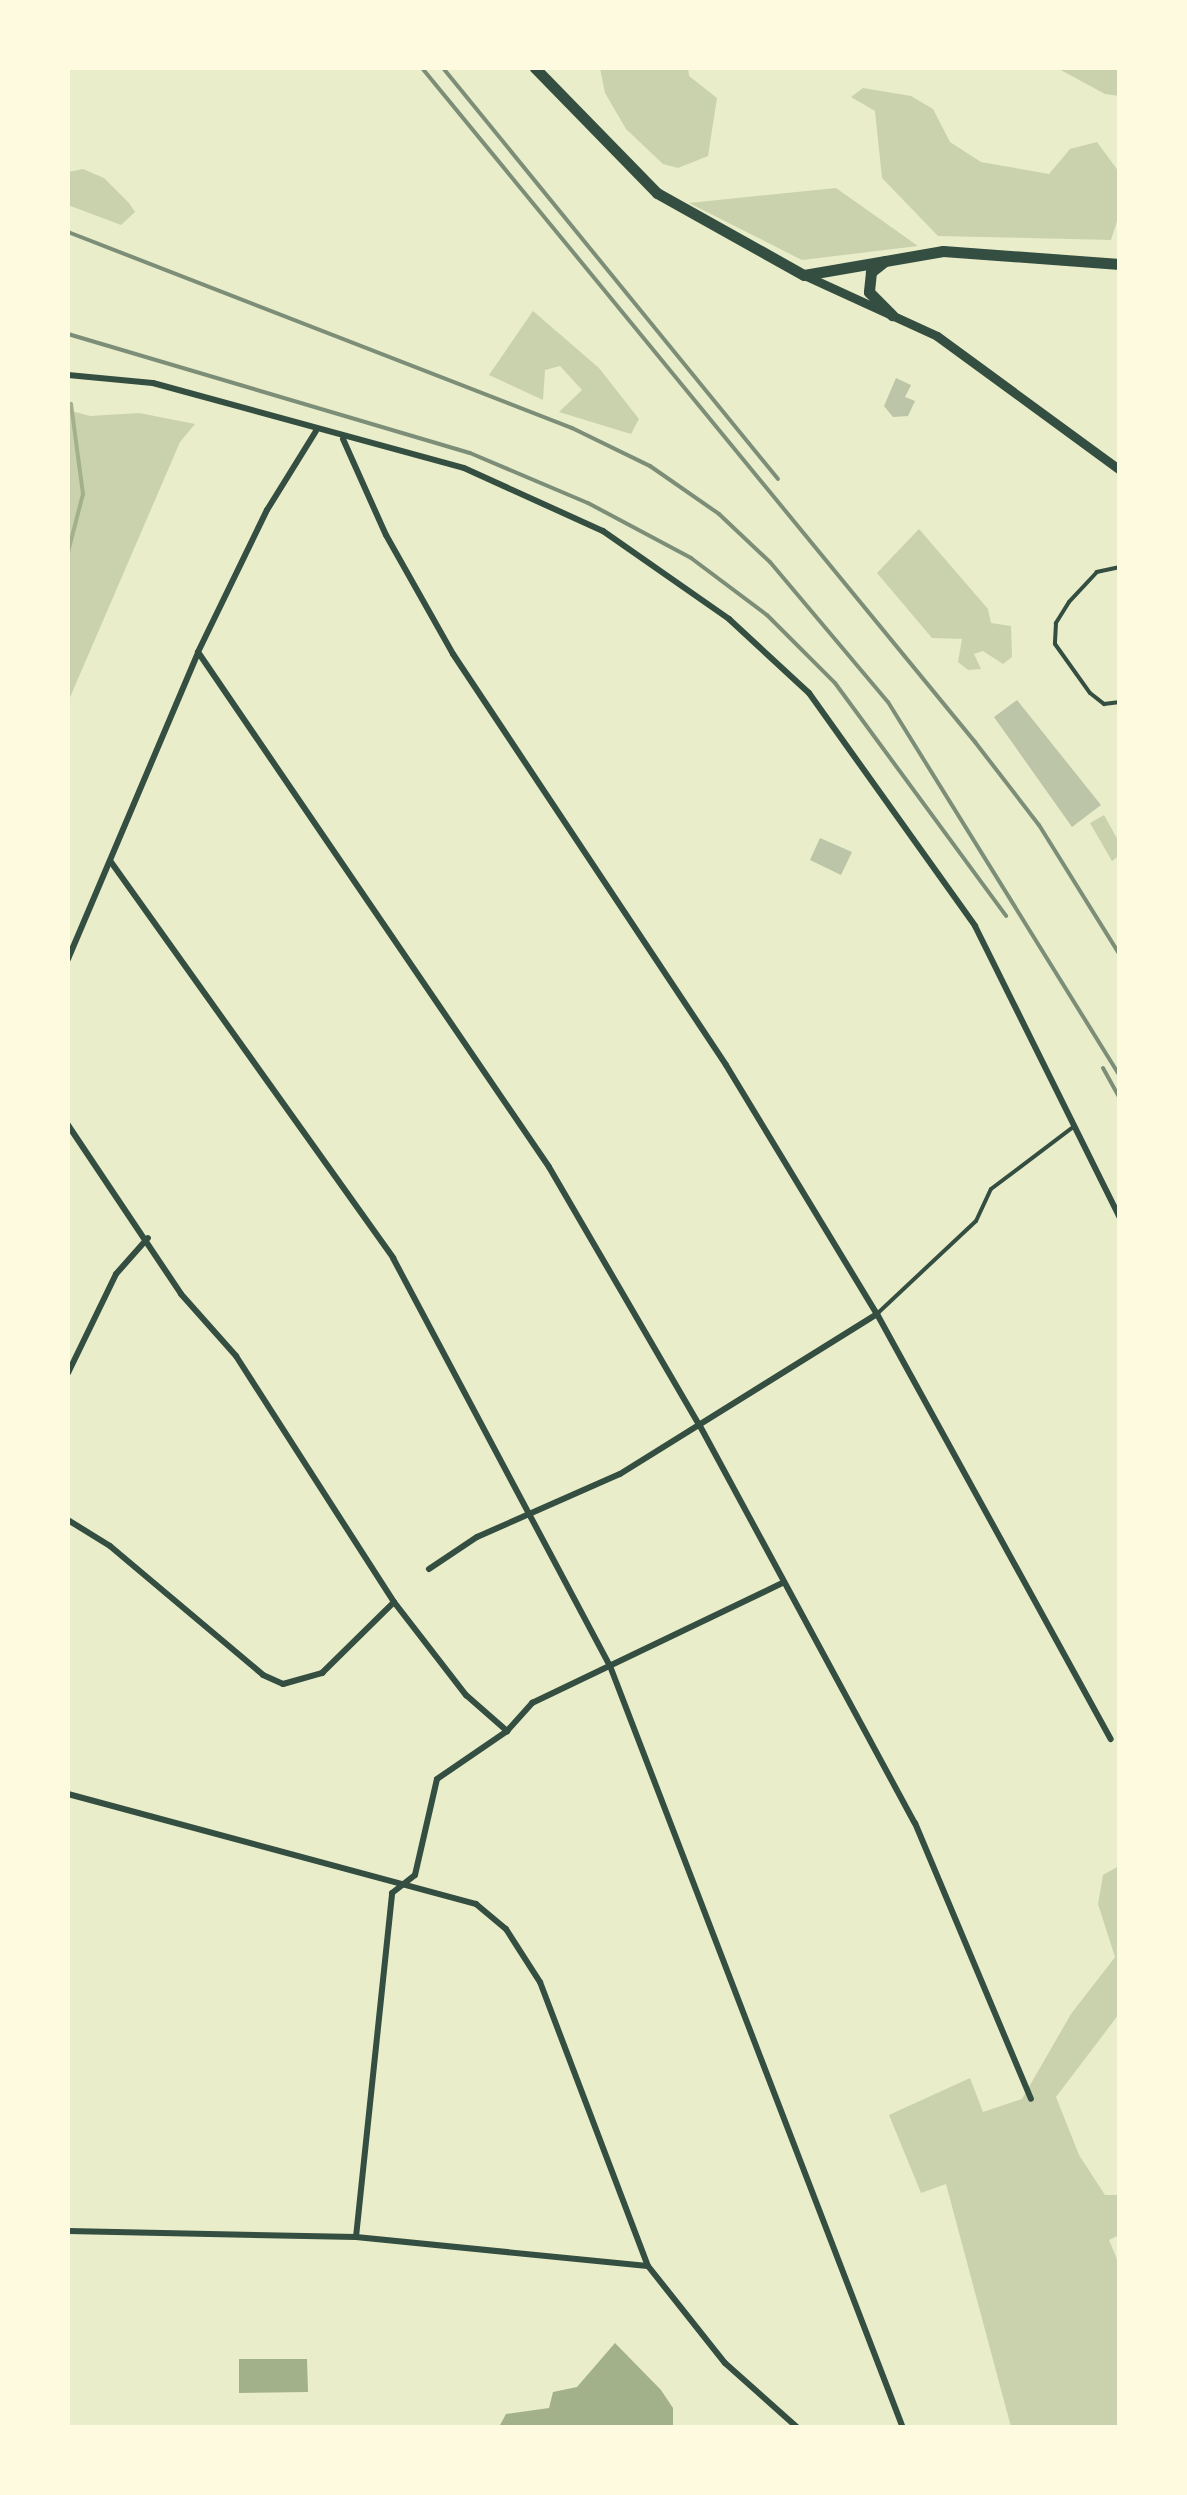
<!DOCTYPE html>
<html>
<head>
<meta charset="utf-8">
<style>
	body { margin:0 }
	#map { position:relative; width:1187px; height:2495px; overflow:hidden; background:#e9edc9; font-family:"Noto Sans",sans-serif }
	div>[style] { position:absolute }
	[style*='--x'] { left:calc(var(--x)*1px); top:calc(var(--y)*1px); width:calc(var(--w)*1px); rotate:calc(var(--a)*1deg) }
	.green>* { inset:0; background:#cad2ad }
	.water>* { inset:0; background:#a3b18a }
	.stream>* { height:4px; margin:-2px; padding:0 2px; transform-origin:2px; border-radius:2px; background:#a3b18a }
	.building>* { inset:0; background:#bcc5a7 }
	.service>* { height:4px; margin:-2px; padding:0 2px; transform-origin:2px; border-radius:2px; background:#344e41 }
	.minor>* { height:6px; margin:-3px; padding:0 3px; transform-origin:3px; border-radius:3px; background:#344e41 }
	.secondary>* { height:9px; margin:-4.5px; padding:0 4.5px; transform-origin:4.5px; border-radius:4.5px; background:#344e41 }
	.trunk>* { height:11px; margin:-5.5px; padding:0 5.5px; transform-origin:5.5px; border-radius:5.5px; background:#344e41 }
	.rail>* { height:4px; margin:-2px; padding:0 2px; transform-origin:2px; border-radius:2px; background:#7c8e77 }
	span { translate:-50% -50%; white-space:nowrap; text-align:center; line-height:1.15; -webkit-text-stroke:8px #fefae0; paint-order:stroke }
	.frame { position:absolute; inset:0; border:70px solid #fefae0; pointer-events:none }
</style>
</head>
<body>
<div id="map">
	<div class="green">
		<i style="clip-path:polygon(600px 68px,688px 68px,689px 76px,717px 98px,708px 156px,678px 168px,663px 164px,626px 129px,605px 93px)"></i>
		<i style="clip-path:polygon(1057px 68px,1119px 68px,1119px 96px,1105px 94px)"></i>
		<i style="clip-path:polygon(863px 88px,911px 96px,933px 109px,950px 142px,981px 162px,1049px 174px,1070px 149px,1097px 142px,1119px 172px,1119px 215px,1111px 240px,938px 236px,882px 178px,875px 111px,851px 97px)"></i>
		<i style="clip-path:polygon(83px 169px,104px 178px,129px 203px,135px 212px,121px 225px,68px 205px,68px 172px)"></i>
		<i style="clip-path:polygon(836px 188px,918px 246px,802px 260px,689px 203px)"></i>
		<i style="clip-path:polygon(533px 311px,599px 368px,639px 419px,631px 434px,559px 412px,582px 390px,560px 366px,545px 370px,543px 400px,489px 375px)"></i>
		<i style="clip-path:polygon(68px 410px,90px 416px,139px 413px,195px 424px,180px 442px,68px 702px)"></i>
		<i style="clip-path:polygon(919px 529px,988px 609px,991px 623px,1011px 626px,1012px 657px,1003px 664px,983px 651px,974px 654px,981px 669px,968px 670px,958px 662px,962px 639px,932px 638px,877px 573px)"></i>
		<i style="clip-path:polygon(1104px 815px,1119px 842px,1119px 856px,1112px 861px,1090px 823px)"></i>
		<i style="clip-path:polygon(1119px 1866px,1119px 2014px,1056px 2097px,1079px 2155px,1105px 2195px,1119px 2195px,1119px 2235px,1109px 2240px,1119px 2264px,1119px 2427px,1011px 2427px,946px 2184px,921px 2193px,889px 2115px,970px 2078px,983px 2112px,1022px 2099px,1071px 2014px,1115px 1957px,1098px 1904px,1103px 1875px)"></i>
	</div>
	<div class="water">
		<i style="clip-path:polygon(615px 2343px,661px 2390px,673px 2408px,673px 2427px,499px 2427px,506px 2414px,549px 2408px,553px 2392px,577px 2387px)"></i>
		<i style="clip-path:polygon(239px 2359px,307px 2359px,308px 2392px,239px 2393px)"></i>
	</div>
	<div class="stream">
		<i style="--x:68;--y:552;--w:60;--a:-75.5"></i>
		<i style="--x:83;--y:494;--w:91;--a:-97.6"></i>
	</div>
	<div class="building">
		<i style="clip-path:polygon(896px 378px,911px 385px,905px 397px,915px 401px,908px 416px,893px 417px,884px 406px)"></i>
		<i style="clip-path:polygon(1017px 700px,1101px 805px,1072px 827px,994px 717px)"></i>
		<i style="clip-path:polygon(820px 838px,852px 852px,841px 875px,810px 860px)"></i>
	</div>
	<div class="service">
		<i style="--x:1120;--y:567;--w:24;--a:168"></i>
		<i style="--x:1097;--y:572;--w:41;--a:133"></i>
		<i style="--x:1069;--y:602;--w:25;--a:122"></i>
		<i style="--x:1056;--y:623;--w:21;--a:93"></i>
		<i style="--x:1055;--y:644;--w:60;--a:54.5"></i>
		<i style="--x:1090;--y:693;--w:18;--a:38"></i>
		<i style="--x:1104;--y:704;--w:16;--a:-7"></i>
		<i style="--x:879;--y:1312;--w:133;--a:-43.2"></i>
		<i style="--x:976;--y:1221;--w:35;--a:-65"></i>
		<i style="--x:991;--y:1189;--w:101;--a:-37"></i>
	</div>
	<div class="minor">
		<i style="--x:68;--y:375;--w:85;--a:5.4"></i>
		<i style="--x:153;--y:383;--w:322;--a:15.3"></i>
		<i style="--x:464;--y:468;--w:153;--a:24.4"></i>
		<i style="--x:603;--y:531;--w:154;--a:34.9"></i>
		<i style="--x:729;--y:619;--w:109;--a:42.8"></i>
		<i style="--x:809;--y:693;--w:286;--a:54.5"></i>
		<i style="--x:975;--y:926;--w:326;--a:63.6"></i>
		<i style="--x:343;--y:439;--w:105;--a:65.9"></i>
		<i style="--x:386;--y:535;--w:137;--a:60.6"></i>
		<i style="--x:453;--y:654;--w:493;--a:56.4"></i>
		<i style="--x:726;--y:1065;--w:291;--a:58.8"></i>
		<i style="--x:877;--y:1314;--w:485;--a:61.2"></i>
		<i style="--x:198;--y:652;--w:623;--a:55.72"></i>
		<i style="--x:549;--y:1167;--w:300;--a:59.8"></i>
		<i style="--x:700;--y:1426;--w:451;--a:61.6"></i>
		<i style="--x:915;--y:1823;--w:299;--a:67.2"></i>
		<i style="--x:111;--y:862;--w:486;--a:54.5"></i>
		<i style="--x:393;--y:1258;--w:462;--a:62"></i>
		<i style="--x:610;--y:1666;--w:816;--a:68.97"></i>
		<i style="--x:1120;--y:868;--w:6;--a:90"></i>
		<i style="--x:68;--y:959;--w:333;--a:-67"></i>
		<i style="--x:198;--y:652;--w:158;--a:-64.1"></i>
		<i style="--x:267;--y:510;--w:93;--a:-58.2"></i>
		<i style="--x:68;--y:1125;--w:203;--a:56.2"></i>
		<i style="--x:181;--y:1294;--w:83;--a:48.4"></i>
		<i style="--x:236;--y:1356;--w:292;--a:57.3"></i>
		<i style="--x:394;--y:1602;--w:118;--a:52.3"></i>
		<i style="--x:466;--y:1695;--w:55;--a:41.3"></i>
		<i style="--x:68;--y:1373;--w:110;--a:-64.1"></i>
		<i style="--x:116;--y:1274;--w:48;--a:-48.4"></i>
		<i style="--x:68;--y:1520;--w:49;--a:31.8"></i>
		<i style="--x:110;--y:1546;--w:200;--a:40.1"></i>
		<i style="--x:263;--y:1675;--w:22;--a:24"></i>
		<i style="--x:283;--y:1684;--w:41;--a:-15.8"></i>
		<i style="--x:322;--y:1673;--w:101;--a:-44.6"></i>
		<i style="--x:429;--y:1569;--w:58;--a:-33.7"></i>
		<i style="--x:477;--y:1537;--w:156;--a:-23.8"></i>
		<i style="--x:620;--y:1474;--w:303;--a:-31.9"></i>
		<i style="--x:68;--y:1794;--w:423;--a:15.1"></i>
		<i style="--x:476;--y:1904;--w:39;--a:40"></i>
		<i style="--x:506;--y:1929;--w:63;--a:57.3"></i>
		<i style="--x:540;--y:1982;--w:304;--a:69.2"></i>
		<i style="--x:648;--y:2266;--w:124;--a:51.6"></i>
		<i style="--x:725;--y:2363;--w:98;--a:41.7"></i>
		<i style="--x:68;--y:2231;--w:288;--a:1.2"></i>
		<i style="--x:356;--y:2237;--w:293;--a:5.7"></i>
		<i style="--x:356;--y:2237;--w:346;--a:-84"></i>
		<i style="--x:392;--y:1893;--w:29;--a:-38"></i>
		<i style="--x:415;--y:1875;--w:98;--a:-77.1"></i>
		<i style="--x:437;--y:1779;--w:85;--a:-34.4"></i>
		<i style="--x:507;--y:1731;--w:38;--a:-48"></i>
		<i style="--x:532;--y:1703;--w:277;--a:-25.6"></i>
	</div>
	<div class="secondary">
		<i style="--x:804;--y:275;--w:146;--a:24.6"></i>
		<i style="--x:937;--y:336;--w:227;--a:36.2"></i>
	</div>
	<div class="trunk">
		<i style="--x:535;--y:68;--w:175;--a:45.7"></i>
		<i style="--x:657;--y:193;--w:168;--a:29.2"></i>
		<i style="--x:804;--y:275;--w:141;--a:-9.8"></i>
		<i style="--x:943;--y:251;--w:177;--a:4.2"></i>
		<i style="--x:885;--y:261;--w:18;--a:142"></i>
		<i style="--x:871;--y:272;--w:20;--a:96"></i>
		<i style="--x:869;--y:292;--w:33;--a:45"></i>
	</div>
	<div class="rail">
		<i style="--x:422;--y:68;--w:872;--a:50.63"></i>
		<i style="--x:975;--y:742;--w:105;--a:52.4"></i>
		<i style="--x:1039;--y:825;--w:153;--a:58.1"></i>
		<i style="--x:443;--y:68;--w:530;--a:50.82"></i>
		<i style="--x:68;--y:232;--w:541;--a:21.25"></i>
		<i style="--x:572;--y:428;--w:87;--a:26"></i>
		<i style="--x:650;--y:466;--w:84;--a:34.8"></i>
		<i style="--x:719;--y:514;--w:70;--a:43.3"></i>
		<i style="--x:770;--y:562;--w:183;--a:49.9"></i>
		<i style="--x:888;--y:702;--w:440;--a:58.2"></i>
		<i style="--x:68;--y:334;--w:419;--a:16.5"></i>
		<i style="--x:470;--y:453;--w:128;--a:23"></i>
		<i style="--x:588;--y:503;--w:117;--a:28.1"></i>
		<i style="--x:691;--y:558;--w:95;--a:36.9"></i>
		<i style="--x:767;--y:615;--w:96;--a:45"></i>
		<i style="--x:835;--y:683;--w:289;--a:53.7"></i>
		<i style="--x:1103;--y:1068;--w:35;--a:61"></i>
	</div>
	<div class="frame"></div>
</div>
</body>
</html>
